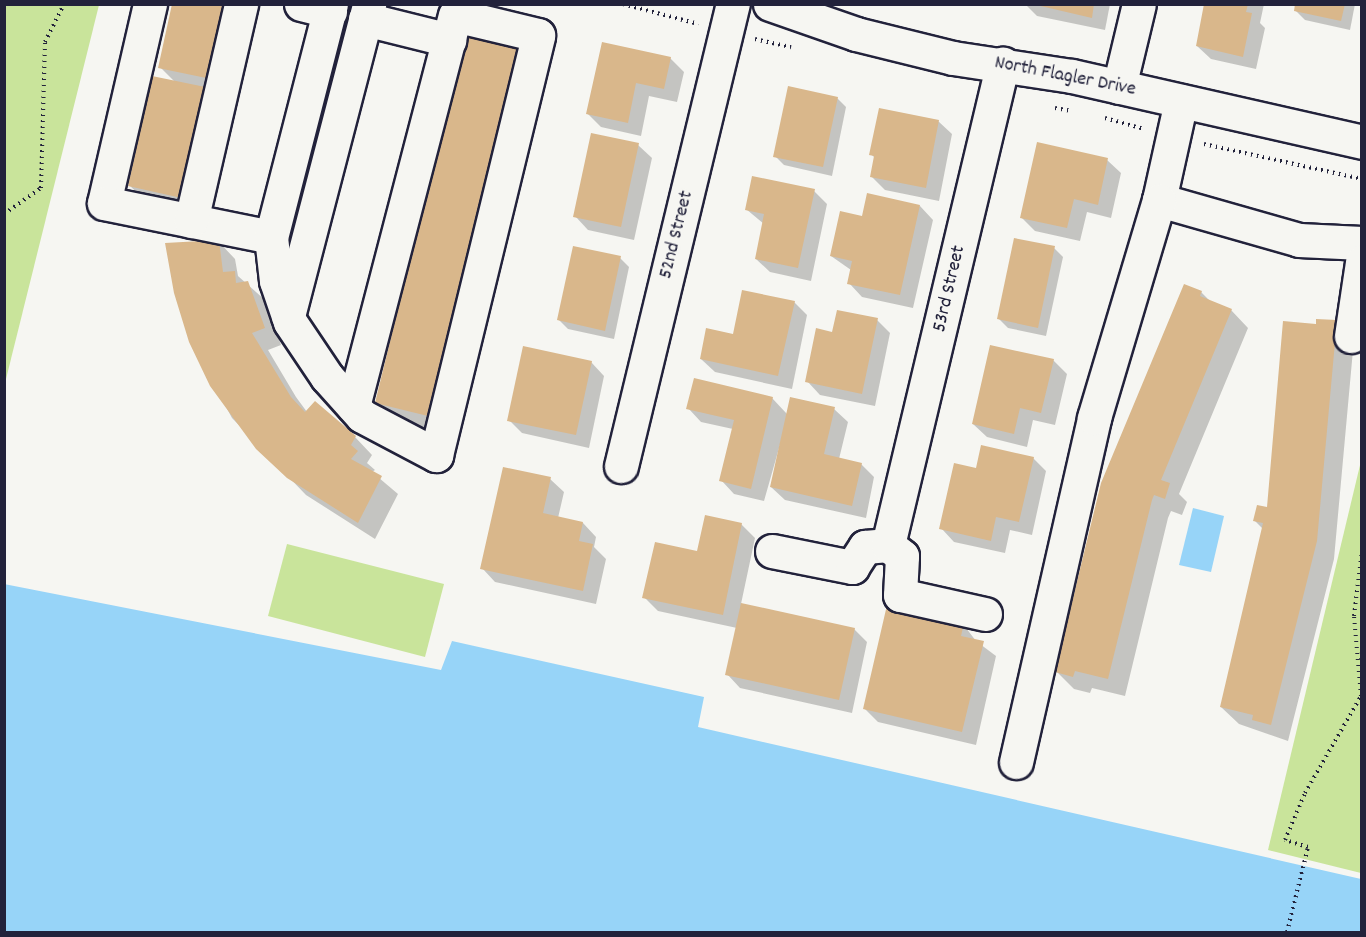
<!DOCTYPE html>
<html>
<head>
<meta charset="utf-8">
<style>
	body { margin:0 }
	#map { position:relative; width:1366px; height:937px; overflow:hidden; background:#f6f6f2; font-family:Dekko,sans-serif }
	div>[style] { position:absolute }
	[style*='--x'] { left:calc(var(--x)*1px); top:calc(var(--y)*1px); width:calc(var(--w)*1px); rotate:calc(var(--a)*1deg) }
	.green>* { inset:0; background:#c9e49b }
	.water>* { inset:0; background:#97d4f8 }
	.shadow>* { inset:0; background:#0003 }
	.building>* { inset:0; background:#d9b78b }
	.path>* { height:4px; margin-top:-2px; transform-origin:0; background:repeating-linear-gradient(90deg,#22223b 0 1.5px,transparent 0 6px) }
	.roads { filter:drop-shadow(2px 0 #22223b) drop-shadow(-2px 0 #22223b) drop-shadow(0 2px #22223b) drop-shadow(0 -2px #22223b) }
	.minor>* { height:33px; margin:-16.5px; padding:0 16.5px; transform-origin:16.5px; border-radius:16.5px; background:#f6f6f2 }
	span { translate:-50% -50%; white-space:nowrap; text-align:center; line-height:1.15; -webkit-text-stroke:4.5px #f6f6f2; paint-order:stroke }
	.street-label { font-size:20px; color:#22223b }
	.frame { position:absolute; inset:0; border:6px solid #22223b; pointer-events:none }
</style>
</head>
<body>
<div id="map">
	<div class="green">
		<i style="clip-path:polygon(5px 4px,99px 5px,5px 383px,4px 5px)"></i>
		<i style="clip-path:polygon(1361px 461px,1361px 873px,1268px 850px)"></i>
		<i style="clip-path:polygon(287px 544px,444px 584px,425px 657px,268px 616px)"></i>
	</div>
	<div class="water">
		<i style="clip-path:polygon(1193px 508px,1224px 516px,1211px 572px,1179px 565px)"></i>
		<i style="clip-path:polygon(4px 584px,441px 670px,452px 641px,704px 697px,698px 727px,1361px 879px,1361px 932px,5px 932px)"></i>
	</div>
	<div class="shadow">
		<i style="clip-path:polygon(248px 4px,200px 211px,144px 199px,130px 186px,175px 82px,160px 67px)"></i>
		<i style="clip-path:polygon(1025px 4px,1110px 4px,1105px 30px,1037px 16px)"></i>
		<i style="clip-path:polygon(1206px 4px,1264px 4px,1260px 23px,1265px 28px,1256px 69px,1211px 59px,1197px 46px)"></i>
		<i style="clip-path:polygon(1297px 4px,1355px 4px,1350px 30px,1305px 20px,1296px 11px)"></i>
		<i style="clip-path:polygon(467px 32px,449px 434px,394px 420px,376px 403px)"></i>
		<i style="clip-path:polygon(670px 58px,684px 72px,677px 102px,649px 96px,641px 136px,601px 127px,588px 114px)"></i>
		<i style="clip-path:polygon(837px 98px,846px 107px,832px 176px,784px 165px,775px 156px)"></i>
		<i style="clip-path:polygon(938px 121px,952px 134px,939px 201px,885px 190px,872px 177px,875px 158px,871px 154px)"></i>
		<i style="clip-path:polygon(638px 145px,652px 158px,634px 240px,588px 230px,575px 216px)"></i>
		<i style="clip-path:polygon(1107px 160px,1121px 173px,1111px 218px,1087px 212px,1080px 241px,1035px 231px,1021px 217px)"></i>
		<i style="clip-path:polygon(814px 191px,827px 204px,811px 281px,770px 272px,756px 259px,764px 224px,746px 209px)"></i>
		<i style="clip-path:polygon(920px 206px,933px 220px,913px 308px,862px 297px,849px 283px,851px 270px,831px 256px,864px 218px)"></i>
		<i style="clip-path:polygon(218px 241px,235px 259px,238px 276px,265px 300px,281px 345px,268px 350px,296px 397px,307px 412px,355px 437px,372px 455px,367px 463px,375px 470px,372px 472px,398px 494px,375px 539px,306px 495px,232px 418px,191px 341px)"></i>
		<i style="clip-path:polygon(1054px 248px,1063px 257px,1046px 336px,1008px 328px,999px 319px)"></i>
		<i style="clip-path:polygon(620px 258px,629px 267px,614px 339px,568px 329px,559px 320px)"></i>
		<i style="clip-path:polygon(1201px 292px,1211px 302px,1231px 310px,1248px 328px,1179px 494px,1187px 502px,1182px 515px,1171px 511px,1168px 518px,1125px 696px,1092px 688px,1090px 693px,1074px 689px,1057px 672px)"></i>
		<i style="clip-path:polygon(794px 302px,807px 315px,792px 389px,715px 372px,701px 359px)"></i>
		<i style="clip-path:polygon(877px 320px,890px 333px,875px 406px,820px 395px,807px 381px,834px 334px)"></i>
		<i style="clip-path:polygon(1317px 326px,1354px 339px,1334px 559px,1288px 741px,1239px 724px,1221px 707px,1263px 529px,1255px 521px,1268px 508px)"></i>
		<i style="clip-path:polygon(1053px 360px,1067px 374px,1055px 425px,1033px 420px,1027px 447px,987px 437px,973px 424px)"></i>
		<i style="clip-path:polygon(591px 362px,604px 376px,589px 448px,522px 433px,509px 420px)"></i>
		<i style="clip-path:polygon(772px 398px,787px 414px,834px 409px,848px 422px,839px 459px,861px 464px,874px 477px,866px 518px,785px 500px,771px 487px,785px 427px,764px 501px,734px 494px,721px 480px,733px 429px,701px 422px,688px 408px)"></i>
		<i style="clip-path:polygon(1033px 458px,1046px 471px,1032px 535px,1010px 530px,1005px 553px,954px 542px,941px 528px,977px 470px)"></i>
		<i style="clip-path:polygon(550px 479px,564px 492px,558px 518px,583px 523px,596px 537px,594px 547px,606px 559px,596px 604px,495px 582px,482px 568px)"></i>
		<i style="clip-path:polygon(741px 524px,755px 538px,741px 604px,854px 629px,867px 642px,852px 713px,740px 688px,727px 674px,737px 628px,658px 611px,644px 597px)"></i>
		<i style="clip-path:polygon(963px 624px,976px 641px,996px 656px,976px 745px,878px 722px,865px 709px)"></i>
	</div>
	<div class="building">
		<i style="clip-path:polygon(172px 4px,232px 4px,216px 80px,158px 68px)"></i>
		<i style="clip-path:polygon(1032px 4px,1094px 4px,1092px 18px)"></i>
		<i style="clip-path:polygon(1204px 4px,1248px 4px,1246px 12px,1252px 13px,1243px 57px,1196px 46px)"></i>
		<i style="clip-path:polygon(1295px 4px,1345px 4px,1341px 21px,1294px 11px)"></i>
		<i style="clip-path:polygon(466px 30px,525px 45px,432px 417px,375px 403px)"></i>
		<i style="clip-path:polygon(602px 42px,671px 57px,664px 89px,636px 83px,628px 123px,586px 114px)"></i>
		<i style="clip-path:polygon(152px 76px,210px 88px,186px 199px,128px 186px)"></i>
		<i style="clip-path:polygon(788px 86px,838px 97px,823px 167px,773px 157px)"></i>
		<i style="clip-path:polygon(879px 108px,939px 120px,926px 188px,870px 177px,874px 156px,869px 155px)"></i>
		<i style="clip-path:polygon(591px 133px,639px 143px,621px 227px,573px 217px)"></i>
		<i style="clip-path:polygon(1037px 142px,1108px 158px,1098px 205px,1074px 199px,1067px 228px,1020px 218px)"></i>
		<i style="clip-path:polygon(752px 176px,815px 189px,798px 268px,755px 259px,764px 214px,745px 210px)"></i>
		<i style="clip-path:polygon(867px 193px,920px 205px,900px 295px,847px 284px,852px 261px,830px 256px,840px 211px,862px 216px)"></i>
		<i style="clip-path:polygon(1014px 238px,1055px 246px,1038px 328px,997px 319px)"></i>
		<i style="clip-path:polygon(219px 240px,223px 272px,235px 271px,236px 283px,248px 281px,265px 328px,252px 333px,291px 397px,305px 412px,315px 401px,356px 436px,351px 445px,358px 451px,351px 459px,382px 476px,358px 523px,287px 478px,256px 449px,210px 386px,189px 342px,174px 293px,165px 243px)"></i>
		<i style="clip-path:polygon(573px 246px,621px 256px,605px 331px,557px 320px)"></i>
		<i style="clip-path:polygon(1184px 284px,1202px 291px,1200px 296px,1232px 309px,1161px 480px,1170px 483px,1165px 499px,1154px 495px,1152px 500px,1108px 679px,1075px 671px,1073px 677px,1055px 672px,1101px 483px)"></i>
		<i style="clip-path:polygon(742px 290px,795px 301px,778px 376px,700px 359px,706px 328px,733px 334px)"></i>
		<i style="clip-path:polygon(837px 310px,878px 318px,862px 394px,805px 382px,816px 328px,832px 332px)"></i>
		<i style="clip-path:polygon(1316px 319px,1337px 320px,1317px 541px,1271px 725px,1252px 720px,1253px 715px,1220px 707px,1263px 523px,1253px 521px,1257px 505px,1267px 507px,1283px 321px,1316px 324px)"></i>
		<i style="clip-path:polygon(990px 345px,1054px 359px,1041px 413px,1020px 408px,1014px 434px,972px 424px)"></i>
		<i style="clip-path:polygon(523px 346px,592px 361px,576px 435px,507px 421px)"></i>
		<i style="clip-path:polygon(694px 378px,773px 397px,751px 489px,719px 481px,734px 420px,686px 409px)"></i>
		<i style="clip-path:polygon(790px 397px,835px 407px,824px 454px,862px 463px,852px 506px,770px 487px)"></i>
		<i style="clip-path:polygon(981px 445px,1034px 457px,1019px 522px,996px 517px,991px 541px,939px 529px,954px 463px,976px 468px)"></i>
		<i style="clip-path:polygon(503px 467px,551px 477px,543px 513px,583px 522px,579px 541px,593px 544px,583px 591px,480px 569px)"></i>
		<i style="clip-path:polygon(705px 515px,742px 523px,723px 615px,642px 598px,655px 542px,697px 551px)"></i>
		<i style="clip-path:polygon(741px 603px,855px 628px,839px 700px,725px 675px)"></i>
		<i style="clip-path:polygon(887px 605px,964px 623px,961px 636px,984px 641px,962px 732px,863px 709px)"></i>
	</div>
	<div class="path">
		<i style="--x:623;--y:4;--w:78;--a:14.9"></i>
		<i style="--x:755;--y:39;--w:37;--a:13"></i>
		<i style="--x:1055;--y:108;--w:17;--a:10"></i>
		<i style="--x:1105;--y:118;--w:41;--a:15.8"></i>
		<i style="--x:1204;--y:144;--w:162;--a:12.5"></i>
		<i style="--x:4;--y:214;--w:45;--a:-35.1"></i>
		<i style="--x:41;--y:188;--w:146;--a:-88.4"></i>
		<i style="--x:45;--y:42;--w:42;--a:-63.4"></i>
		<i style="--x:4;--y:233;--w:26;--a:90"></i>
		<i style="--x:1287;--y:932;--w:88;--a:-76.1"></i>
		<i style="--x:1308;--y:847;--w:24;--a:-163"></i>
		<i style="--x:1285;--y:840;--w:51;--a:-66.9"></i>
		<i style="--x:1305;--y:793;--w:112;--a:-60"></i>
		<i style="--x:1361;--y:696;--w:80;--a:-95"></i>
		<i style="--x:1354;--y:616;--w:66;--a:-83.1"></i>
	</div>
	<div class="roads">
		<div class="minor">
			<i style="--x:150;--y:4;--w:204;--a:103"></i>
			<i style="--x:104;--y:203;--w:170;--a:11.5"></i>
			<i style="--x:301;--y:4;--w:30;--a:14"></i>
			<i style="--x:331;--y:4;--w:241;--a:104.4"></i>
			<i style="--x:271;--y:237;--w:44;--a:83.5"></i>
			<i style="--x:276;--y:281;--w:43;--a:71.1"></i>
			<i style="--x:290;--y:322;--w:66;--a:56.1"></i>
			<i style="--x:327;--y:377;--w:52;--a:48.1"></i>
			<i style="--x:362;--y:416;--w:84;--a:27.8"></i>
			<i style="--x:436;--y:455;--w:432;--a:-76.3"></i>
			<i style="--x:538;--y:35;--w:85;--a:-166.5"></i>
			<i style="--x:455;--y:15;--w:404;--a:104.6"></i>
			<i style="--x:770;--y:4;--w:91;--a:19.2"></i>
			<i style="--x:856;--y:34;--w:100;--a:13.9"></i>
			<i style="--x:953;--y:58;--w:120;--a:8.6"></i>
			<i style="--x:1072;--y:76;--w:297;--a:12.8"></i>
			<i style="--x:365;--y:19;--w:87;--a:14"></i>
			<i style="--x:1119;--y:87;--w:85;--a:-76.5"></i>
			<i style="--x:1181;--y:101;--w:101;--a:102.5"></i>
			<i style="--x:1159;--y:200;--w:146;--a:15.9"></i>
			<i style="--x:1299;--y:240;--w:63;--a:2.7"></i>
			<i style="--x:191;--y:221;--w:223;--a:-77"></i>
			<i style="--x:288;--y:316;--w:322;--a:-75.4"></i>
			<i style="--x:1351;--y:336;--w:75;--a:-81.5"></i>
			<i style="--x:621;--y:466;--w:475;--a:-76.4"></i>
			<i style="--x:772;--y:551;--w:82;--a:11.3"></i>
			<i style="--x:852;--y:567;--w:24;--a:-57"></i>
			<i style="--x:865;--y:547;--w:23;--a:-5"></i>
			<i style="--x:985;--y:614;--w:87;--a:-167.4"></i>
			<i style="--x:900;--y:595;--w:39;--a:-87"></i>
			<i style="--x:902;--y:556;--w:18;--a:-142"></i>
			<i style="--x:888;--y:545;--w:495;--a:-76.6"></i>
			<i style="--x:1016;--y:762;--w:353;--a:-77.2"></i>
			<i style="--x:1094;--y:418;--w:227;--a:-73.4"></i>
		</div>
	</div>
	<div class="street-label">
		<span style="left:1065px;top:77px;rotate:11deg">North Flagler Drive</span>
		<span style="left:677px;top:235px;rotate:-76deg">52nd Street</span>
		<span style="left:950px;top:289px;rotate:-77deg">53rd Street</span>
	</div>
	<div class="frame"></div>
</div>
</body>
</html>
